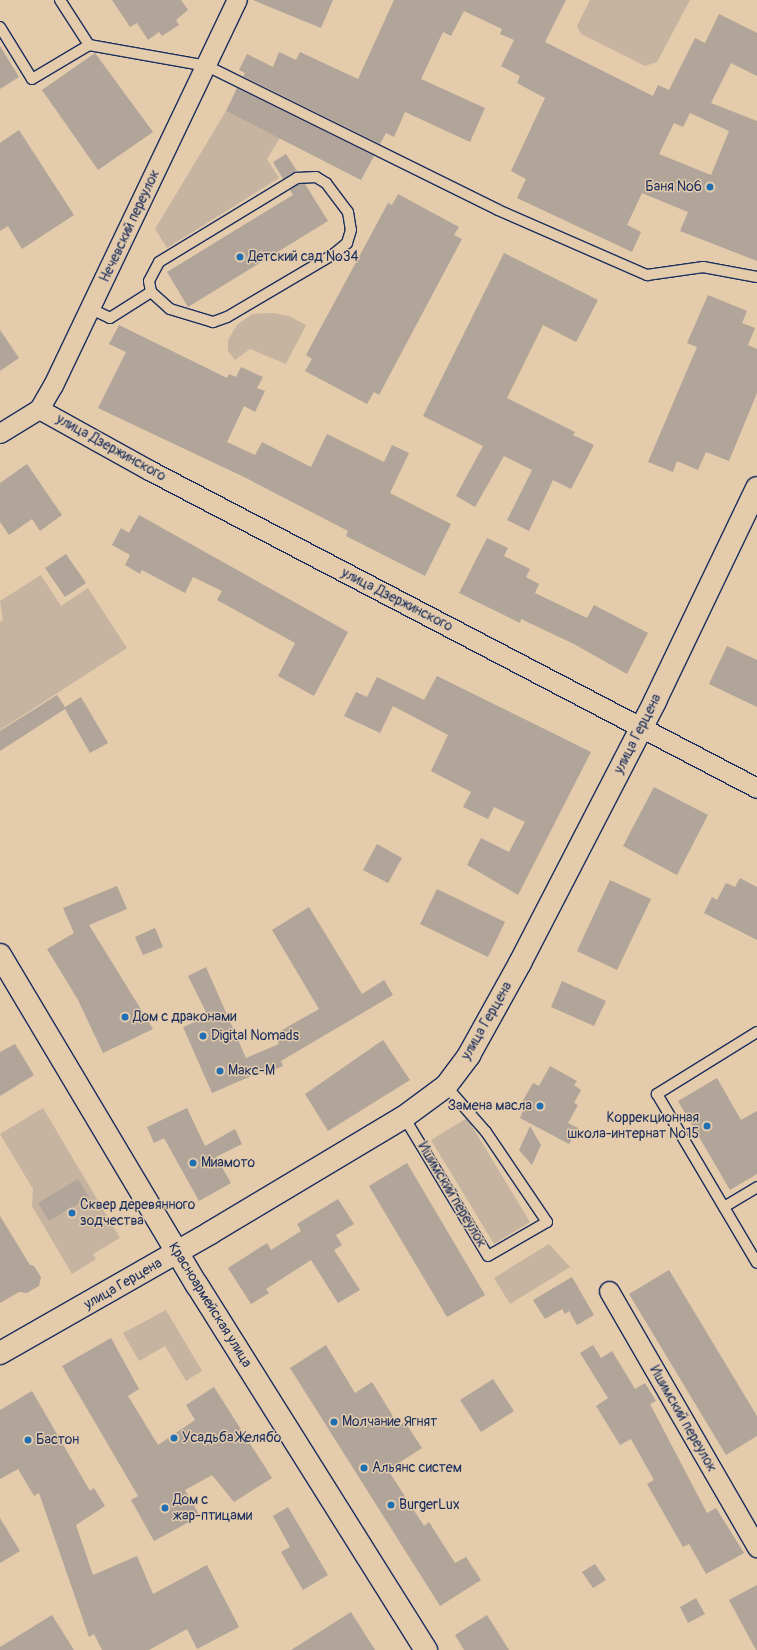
<!DOCTYPE html>
<html>
<head>
<meta charset="utf-8">
<style>
	body { margin:0 }
	#map { position:relative; width:757px; height:1650px; overflow:hidden; background:#e3cbac; font-family:Pangolin,sans-serif }
	div>[style] { position:absolute }
	[style*='--x'] { left:calc(var(--x)*1px); top:calc(var(--y)*1px); width:calc(var(--w)*1px); rotate:calc(var(--a)*1deg) }
	.green>* { inset:0; background:#c6b4a0 }
	.building>* { inset:0; background:#b1a498 }
	.roads { filter:drop-shadow(1px 0 #1b2f5e) drop-shadow(-1px 0 #1b2f5e) drop-shadow(0 1px #1b2f5e) drop-shadow(0 -1px #1b2f5e) }
	.service>* { height:10px; margin:-5px; padding:0 5px; transform-origin:5px; border-radius:5px; background:#e3cbac }
	.minor>* { height:19px; margin:-9.5px; padding:0 9.5px; transform-origin:9.5px; border-radius:9.5px; background:#e3cbac }
	.tertiary>* { height:22px; margin:-11px; padding:0 11px; transform-origin:11px; border-radius:11px; background:#e3cbac }
	.secondary>* { height:22px; margin:-11px; padding:0 11px; transform-origin:11px; border-radius:11px; background:#e3cbac }
	.dots>* { width:11px; height:11px; translate:-50% -50%; box-sizing:border-box; border:2px solid #e3cbac; border-radius:50% }
	span { translate:-50% -50%; white-space:nowrap; text-align:center; line-height:1.15; -webkit-text-stroke:3px #e3cbac; paint-order:stroke }
	.poi-label { font-size:14px; color:#1b2f5e }
	.right { translate:-100% -50%; text-align:right }
	.left { translate:0 -50%; text-align:left }
	.street-label { font-size:14px; color:#1b2f5e }
</style>
</head>
<body>
<div id="map">
	<div class="green">
		<i style="clip-path:polygon(590px 0,690px 0,657px 62px,645px 66px,581px 34px,577px 26px)"></i>
		<i style="clip-path:polygon(226px 111px,280px 138px,267px 159px,279px 178px,167px 248px,155px 229px)"></i>
		<i style="clip-path:polygon(272px 313px,289px 316px,306px 325px,286px 364px,250px 349px,235px 360px,228px 351px,228px 340px,237px 325px,252px 314px)"></i>
		<i style="clip-path:polygon(41px 575px,61px 606px,88px 588px,127px 648px,0 730px,0 622px,3px 620px,0 601px)"></i>
		<i style="clip-path:polygon(43px 1108px,120px 1238px,93px 1254px,96px 1259px,72px 1274px,32px 1206px,33px 1189px,0 1134px)"></i>
		<i style="clip-path:polygon(467px 1118px,530px 1222px,494px 1244px,431px 1140px)"></i>
		<i style="clip-path:polygon(549px 1244px,570px 1267px,510px 1304px,494px 1278px)"></i>
		<i style="clip-path:polygon(166px 1310px,202px 1371px,186px 1381px,165px 1346px,139px 1361px,123px 1333px)"></i>
	</div>
	<div class="building">
		<i style="clip-path:polygon(112px 0,181px 0,188px 10px,176px 20px,179px 25px,162px 36px,159px 32px,148px 40px,137px 23px,130px 27px)"></i>
		<i style="clip-path:polygon(253px 0,333px 0,321px 28px)"></i>
		<i style="clip-path:polygon(evenodd,394px 0,566px 0,545px 42px,653px 96px,658px 85px,669px 90px,695px 38px,705px 43px,719px 14px,757px 33px,757px 76px,731px 63px,711px 103px,757px 121px,757px 261px,680px 231px,688px 212px,642px 193px,627px 225px,641px 232px,632px 252px,517px 198px,526px 179px,511px 171px,545px 98px,517px 83px,520px 76px,501px 66px,514px 40px,500px 34px,502px 29px,464px 11px,451px 36px,443px 32px,421px 79px,485px 108px,470px 142px,405px 112px,394px 137px,386px 133px,380px 144px,243px 76px,245px 73px,239px 70px,247px 54px,273px 67px,279px 52px,296px 60px,300px 52px,358px 79px,394px 0,690px 113px,729px 131px,711px 175px,659px 154px,674px 123px,683px 127px,690px 113px)"></i>
		<i style="clip-path:polygon(0 46px,19px 77px,0 89px)"></i>
		<i style="clip-path:polygon(95px 53px,153px 132px,98px 170px,42px 90px)"></i>
		<i style="clip-path:polygon(237px 88px,374px 156px,361px 180px,226px 111px)"></i>
		<i style="clip-path:polygon(19px 130px,74px 215px,22px 249px,8px 226px,0 231px,0 143px)"></i>
		<i style="clip-path:polygon(286px 154px,297px 171px,283px 179px,273px 162px)"></i>
		<i style="clip-path:polygon(299px 184px,305px 184px,328px 221px,188px 307px,167px 272px,293px 195px,290px 190px)"></i>
		<i style="clip-path:polygon(398px 194px,459px 227px,454px 235px,462px 239px,379px 395px,374px 392px,367px 404px,305px 371px,312px 359px,306px 355px,388px 203px,392px 205px)"></i>
		<i style="clip-path:polygon(504px 253px,598px 300px,576px 342px,543px 325px,507px 398px,575px 432px,573px 435px,594px 445px,571px 489px,553px 480px,529px 531px,507px 520px,532px 470px,504px 456px,475px 507px,456px 496px,483px 446px,423px 416px)"></i>
		<i style="clip-path:polygon(708px 295px,747px 311px,742px 323px,755px 328px,748px 345px,757px 349px,757px 393px,729px 461px,706px 452px,698px 470px,677px 461px,673px 472px,648px 462px,697px 347px,687px 343px)"></i>
		<i style="clip-path:polygon(119px 325px,227px 378px,229px 374px,236px 377px,241px 367px,263px 377px,257px 388px,265px 391px,255px 412px,244px 406px,227px 442px,255px 455px,262px 442px,311px 467px,327px 434px,384px 462px,392px 445px,409px 453px,390px 493px,451px 524px,425px 576px,346px 536px,348px 531px,244px 477px,98px 408px,126px 352px,109px 344px)"></i>
		<i style="clip-path:polygon(0 330px,19px 358px,0 371px)"></i>
		<i style="clip-path:polygon(27px 464px,62px 515px,40px 531px,32px 519px,9px 535px,0 522px,0 483px)"></i>
		<i style="clip-path:polygon(139px 515px,348px 632px,314px 696px,278px 676px,295px 643px,217px 600px,222px 591px,193px 577px,185px 593px,142px 570px,140px 574px,125px 565px,130px 555px,112px 545px,121px 528px,129px 533px)"></i>
		<i style="clip-path:polygon(487px 538px,508px 548px,504px 556px,530px 569px,526px 577px,539px 584px,535px 593px,587px 618px,594px 605px,648px 633px,627px 674px,574px 644px,521px 619px,520px 623px,459px 593px)"></i>
		<i style="clip-path:polygon(66px 554px,86px 583px,65px 597px,45px 568px)"></i>
		<i style="clip-path:polygon(727px 646px,757px 660px,757px 707px,709px 684px)"></i>
		<i style="clip-path:polygon(437px 676px,591px 752px,518px 895px,467px 865px,481px 838px,509px 852px,525px 822px,494px 807px,488px 819px,463px 807px,471px 792px,431px 771px,448px 735px,393px 706px,380px 733px,344px 716px,356px 692px,367px 697px,377px 677px,424px 700px)"></i>
		<i style="clip-path:polygon(57px 695px,65px 707px,81px 697px,108px 743px,90px 753px,65px 709px,0 751px,0 731px)"></i>
		<i style="clip-path:polygon(654px 787px,708px 815px,677px 875px,623px 846px)"></i>
		<i style="clip-path:polygon(377px 844px,402px 858px,388px 883px,363px 870px)"></i>
		<i style="clip-path:polygon(740px 878px,757px 887px,757px 940px,704px 913px,712px 897px,717px 900px,726px 883px,735px 887px)"></i>
		<i style="clip-path:polygon(610px 880px,651px 899px,617px 970px,577px 951px)"></i>
		<i style="clip-path:polygon(117px 886px,127px 909px,89px 925px,153px 1029px,103px 1053px,78px 1000px,47px 949px,74px 933px,63px 908px)"></i>
		<i style="clip-path:polygon(437px 889px,505px 922px,488px 957px,420px 924px)"></i>
		<i style="clip-path:polygon(309px 907px,362px 994px,384px 980px,393px 995px,281px 1061px,283px 1066px,264px 1074px,263px 1071px,212px 1093px,183px 1027px,208px 1016px,188px 976px,206px 967px,246px 1058px,279px 1044px,275px 1034px,319px 1009px,272px 930px)"></i>
		<i style="clip-path:polygon(155px 928px,163px 947px,143px 955px,135px 937px)"></i>
		<i style="clip-path:polygon(562px 981px,606px 1001px,594px 1026px,551px 1007px)"></i>
		<i style="clip-path:polygon(383px 1040px,410px 1080px,328px 1131px,305px 1094px)"></i>
		<i style="clip-path:polygon(15px 1044px,34px 1075px,0 1096px,0 1052px)"></i>
		<i style="clip-path:polygon(550px 1066px,577px 1081px,574px 1085px,581px 1090px,574px 1103px,578px 1105px,568px 1123px,578px 1128px,569px 1144px,520px 1118px,526px 1104px,522px 1102px,533px 1083px,539px 1086px)"></i>
		<i style="clip-path:polygon(717px 1078px,741px 1120px,757px 1111px,757px 1174px,730px 1190px,678px 1101px)"></i>
		<i style="clip-path:polygon(187px 1108px,205px 1146px,235px 1129px,242px 1144px,216px 1157px,231px 1183px,199px 1201px,164px 1138px,154px 1143px,147px 1127px)"></i>
		<i style="clip-path:polygon(530px 1126px,541px 1145px,532px 1165px,519px 1150px)"></i>
		<i style="clip-path:polygon(407px 1163px,485px 1295px,447px 1317px,369px 1186px)"></i>
		<i style="clip-path:polygon(78px 1179px,89px 1197px,49px 1221px,38px 1203px)"></i>
		<i style="clip-path:polygon(338px 1199px,354px 1224px,336px 1235px,342px 1245px,334px 1250px,360px 1290px,338px 1303px,311px 1260px,266px 1289px,269px 1293px,251px 1304px,228px 1268px,267px 1243px,271px 1250px,301px 1231px,297px 1224px)"></i>
		<i style="clip-path:polygon(0 1216px,30px 1265px,34px 1266px,41px 1277px,39px 1286px,27px 1293px,19px 1292px,0 1303px)"></i>
		<i style="clip-path:polygon(669px 1270px,757px 1416px,757px 1436px,726px 1455px,629px 1294px)"></i>
		<i style="clip-path:polygon(572px 1277px,594px 1315px,577px 1325px,569px 1311px,565px 1314px,562px 1309px,545px 1319px,533px 1300px)"></i>
		<i style="clip-path:polygon(111px 1338px,139px 1389px,128px 1396px,158px 1445px,195px 1420px,186px 1405px,214px 1387px,272px 1478px,234px 1502px,212px 1475px,185px 1490px,200px 1516px,154px 1541px,131px 1500px,138px 1496px,62px 1366px)"></i>
		<i style="clip-path:polygon(326px 1345px,355px 1393px,372px 1382px,399px 1426px,405px 1422px,422px 1448px,388px 1470px,424px 1526px,429px 1522px,455px 1563px,466px 1557px,481px 1580px,440px 1606px,290px 1368px)"></i>
		<i style="clip-path:polygon(593px 1345px,601px 1358px,612px 1351px,635px 1389px,645px 1383px,656px 1401px,650px 1404px,707px 1513px,716px 1508px,744px 1553px,706px 1574px,689px 1544px,683px 1547px,647px 1484px,654px 1480px,631px 1439px,620px 1445px,596px 1406px,608px 1398px,580px 1353px)"></i>
		<i style="clip-path:polygon(493px 1379px,514px 1411px,481px 1432px,460px 1400px)"></i>
		<i style="clip-path:polygon(32px 1391px,90px 1491px,94px 1488px,105px 1506px,76px 1525px,93px 1575px,137px 1556px,153px 1594px,207px 1565px,239px 1627px,197px 1649px,187px 1629px,149px 1650px,102px 1650px,94px 1634px,89px 1637px,39px 1493px,34px 1496px,18px 1469px,0 1479px,0 1410px)"></i>
		<i style="clip-path:polygon(288px 1507px,328px 1575px,303px 1590px,281px 1552px,290px 1547px,273px 1516px)"></i>
		<i style="clip-path:polygon(0 1518px,20px 1551px,0 1563px)"></i>
		<i style="clip-path:polygon(595px 1564px,606px 1580px,593px 1588px,582px 1572px)"></i>
		<i style="clip-path:polygon(757px 1585px,757px 1650px,756px 1650px,729px 1600px)"></i>
		<i style="clip-path:polygon(696px 1598px,705px 1614px,688px 1623px,680px 1607px)"></i>
		<i style="clip-path:polygon(351px 1612px,375px 1650px,291px 1650px)"></i>
		<i style="clip-path:polygon(52px 1615px,74px 1650px,0 1650px,0 1647px)"></i>
		<i style="clip-path:polygon(487px 1615px,509px 1650px,464px 1650px,455px 1635px)"></i>
	</div>
	<div class="roads">
		<div class="service">
			<i style="--x:60;--y:0;--w:54;--a:57.2"></i>
			<i style="--x:0;--y:27;--w:61;--a:58.4"></i>
			<i style="--x:32;--y:79;--w:66;--a:-30.8"></i>
			<i style="--x:89;--y:45;--w:120;--a:10.1"></i>
			<i style="--x:207;--y:66;--w:325;--a:26.3"></i>
			<i style="--x:498;--y:210;--w:163;--a:23.6"></i>
			<i style="--x:647;--y:275;--w:57;--a:-8.1"></i>
			<i style="--x:703;--y:267;--w:55;--a:10.5"></i>
			<i style="--x:316;--y:177;--w:12;--a:31"></i>
			<i style="--x:326;--y:183;--w:36;--a:53"></i>
			<i style="--x:348;--y:212;--w:18;--a:81"></i>
			<i style="--x:351;--y:230;--w:14;--a:107"></i>
			<i style="--x:347;--y:243;--w:17;--a:140"></i>
			<i style="--x:334;--y:254;--w:124;--a:149.5"></i>
			<i style="--x:227;--y:317;--w:15;--a:160"></i>
			<i style="--x:213;--y:322;--w:45;--a:-163.2"></i>
			<i style="--x:170;--y:309;--w:25;--a:-138"></i>
			<i style="--x:151;--y:292;--w:11;--a:-100"></i>
			<i style="--x:149;--y:281;--w:21;--a:-62"></i>
			<i style="--x:159;--y:262;--w:162;--a:-31.3"></i>
			<i style="--x:297;--y:178;--w:19;--a:-3"></i>
			<i style="--x:91;--y:309;--w:21;--a:25"></i>
			<i style="--x:110;--y:318;--w:49;--a:-32.4"></i>
			<i style="--x:757;--y:1032;--w:118;--a:148.2"></i>
			<i style="--x:657;--y:1094;--w:196;--a:59.4"></i>
			<i style="--x:404;--y:1117;--w:162;--a:58.9"></i>
			<i style="--x:488;--y:1256;--w:68;--a:-30"></i>
			<i style="--x:547;--y:1222;--w:109;--a:-124.1"></i>
			<i style="--x:486;--y:1132;--w:61;--a:-131"></i>
			<i style="--x:724;--y:1207;--w:39;--a:-31"></i>
		</div>
		<div class="minor">
			<i style="--x:39;--y:409;--w:126;--a:29"></i>
			<i style="--x:149;--y:470;--w:686;--a:27.61"></i>
			<i style="--x:0;--y:433;--w:46;--a:-31.6"></i>
			<i style="--x:39;--y:409;--w:28;--a:-60"></i>
			<i style="--x:53;--y:385;--w:427;--a:-64.5"></i>
			<i style="--x:609;--y:1291;--w:296;--a:60"></i>
		</div>
		<div class="tertiary">
			<i style="--x:0;--y:1353;--w:242;--a:-29.7"></i>
			<i style="--x:210;--y:1233;--w:226;--a:-30.9"></i>
			<i style="--x:404;--y:1117;--w:52;--a:-36.4"></i>
			<i style="--x:446;--y:1086;--w:39;--a:-53"></i>
			<i style="--x:469;--y:1055;--w:105;--a:-61"></i>
			<i style="--x:520;--y:963;--w:295;--a:-62.7"></i>
			<i style="--x:655;--y:701;--w:236;--a:-64.4"></i>
		</div>
		<div class="secondary">
			<i style="--x:0;--y:955;--w:384;--a:59.2"></i>
			<i style="--x:197;--y:1285;--w:431;--a:57.9"></i>
		</div>
	</div>
	<div class="dots">
		<i style="left:710px;top:187px;background:#1f6fb2"></i>
		<i style="left:240px;top:257px;background:#1f6fb2"></i>
		<i style="left:125px;top:1017px;background:#1f6fb2"></i>
		<i style="left:203px;top:1036px;background:#1f6fb2"></i>
		<i style="left:220px;top:1071px;background:#1f6fb2"></i>
		<i style="left:540px;top:1106px;background:#1f6fb2"></i>
		<i style="left:707px;top:1126px;background:#1f6fb2"></i>
		<i style="left:193px;top:1163px;background:#1f6fb2"></i>
		<i style="left:72px;top:1213px;background:#1f6fb2"></i>
		<i style="left:334px;top:1422px;background:#1f6fb2"></i>
		<i style="left:174px;top:1438px;background:#1f6fb2"></i>
		<i style="left:28px;top:1440px;background:#1f6fb2"></i>
		<i style="left:364px;top:1468px;background:#1f6fb2"></i>
		<i style="left:391px;top:1505px;background:#1f6fb2"></i>
		<i style="left:165px;top:1508px;background:#1f6fb2"></i>
	</div>
	<div class="poi-label">
		<span class="right" style="left:702px;top:187px">Баня №6</span>
		<span class="left" style="left:248px;top:257px">Детский сад №34</span>
		<span class="left" style="left:133px;top:1017px">Дом с драконами</span>
		<span class="left" style="left:211px;top:1036px">Digital Nomads</span>
		<span class="left" style="left:228px;top:1071px">Макс-М</span>
		<span class="right" style="left:532px;top:1106px">Замена масла</span>
		<span class="right" style="left:699px;top:1126px">Коррекционная<br>школа-интернат №15</span>
		<span class="left" style="left:201px;top:1163px">Миамото</span>
		<span class="left" style="left:80px;top:1213px">Сквер деревянного<br>зодчества</span>
		<span class="left" style="left:342px;top:1422px">Молчание Ягнят</span>
		<span class="left" style="left:182px;top:1438px">Усадьба Желябо</span>
		<span class="left" style="left:36px;top:1440px">Бастон</span>
		<span class="left" style="left:372px;top:1468px">Альянс систем</span>
		<span class="left" style="left:173px;top:1508px">Дом с<br>жар-птицами</span>
		<span class="left" style="left:399px;top:1505px">BurgerLux</span>
	</div>
	<div class="street-label">
		<span style="left:130px;top:226px;rotate:-65deg">Нечевский переулок</span>
		<span style="left:111px;top:448px;rotate:29deg">улица Дзержинского</span>
		<span style="left:397px;top:600px;rotate:27deg">улица Дзержинского</span>
		<span style="left:638px;top:734px;rotate:-63deg">улица Герцена</span>
		<span style="left:487px;top:1021px;rotate:-60deg">улица Герцена</span>
		<span style="left:452px;top:1195px;rotate:59deg">Ишимский переулок</span>
		<span style="left:123px;top:1284px;rotate:-30deg">улица Герцена</span>
		<span style="left:210px;top:1305px;rotate:58deg">Красноармейская улица</span>
		<span style="left:683px;top:1419px;rotate:60deg">Ишимский переулок</span>
	</div>
</div>
</body>
</html>
